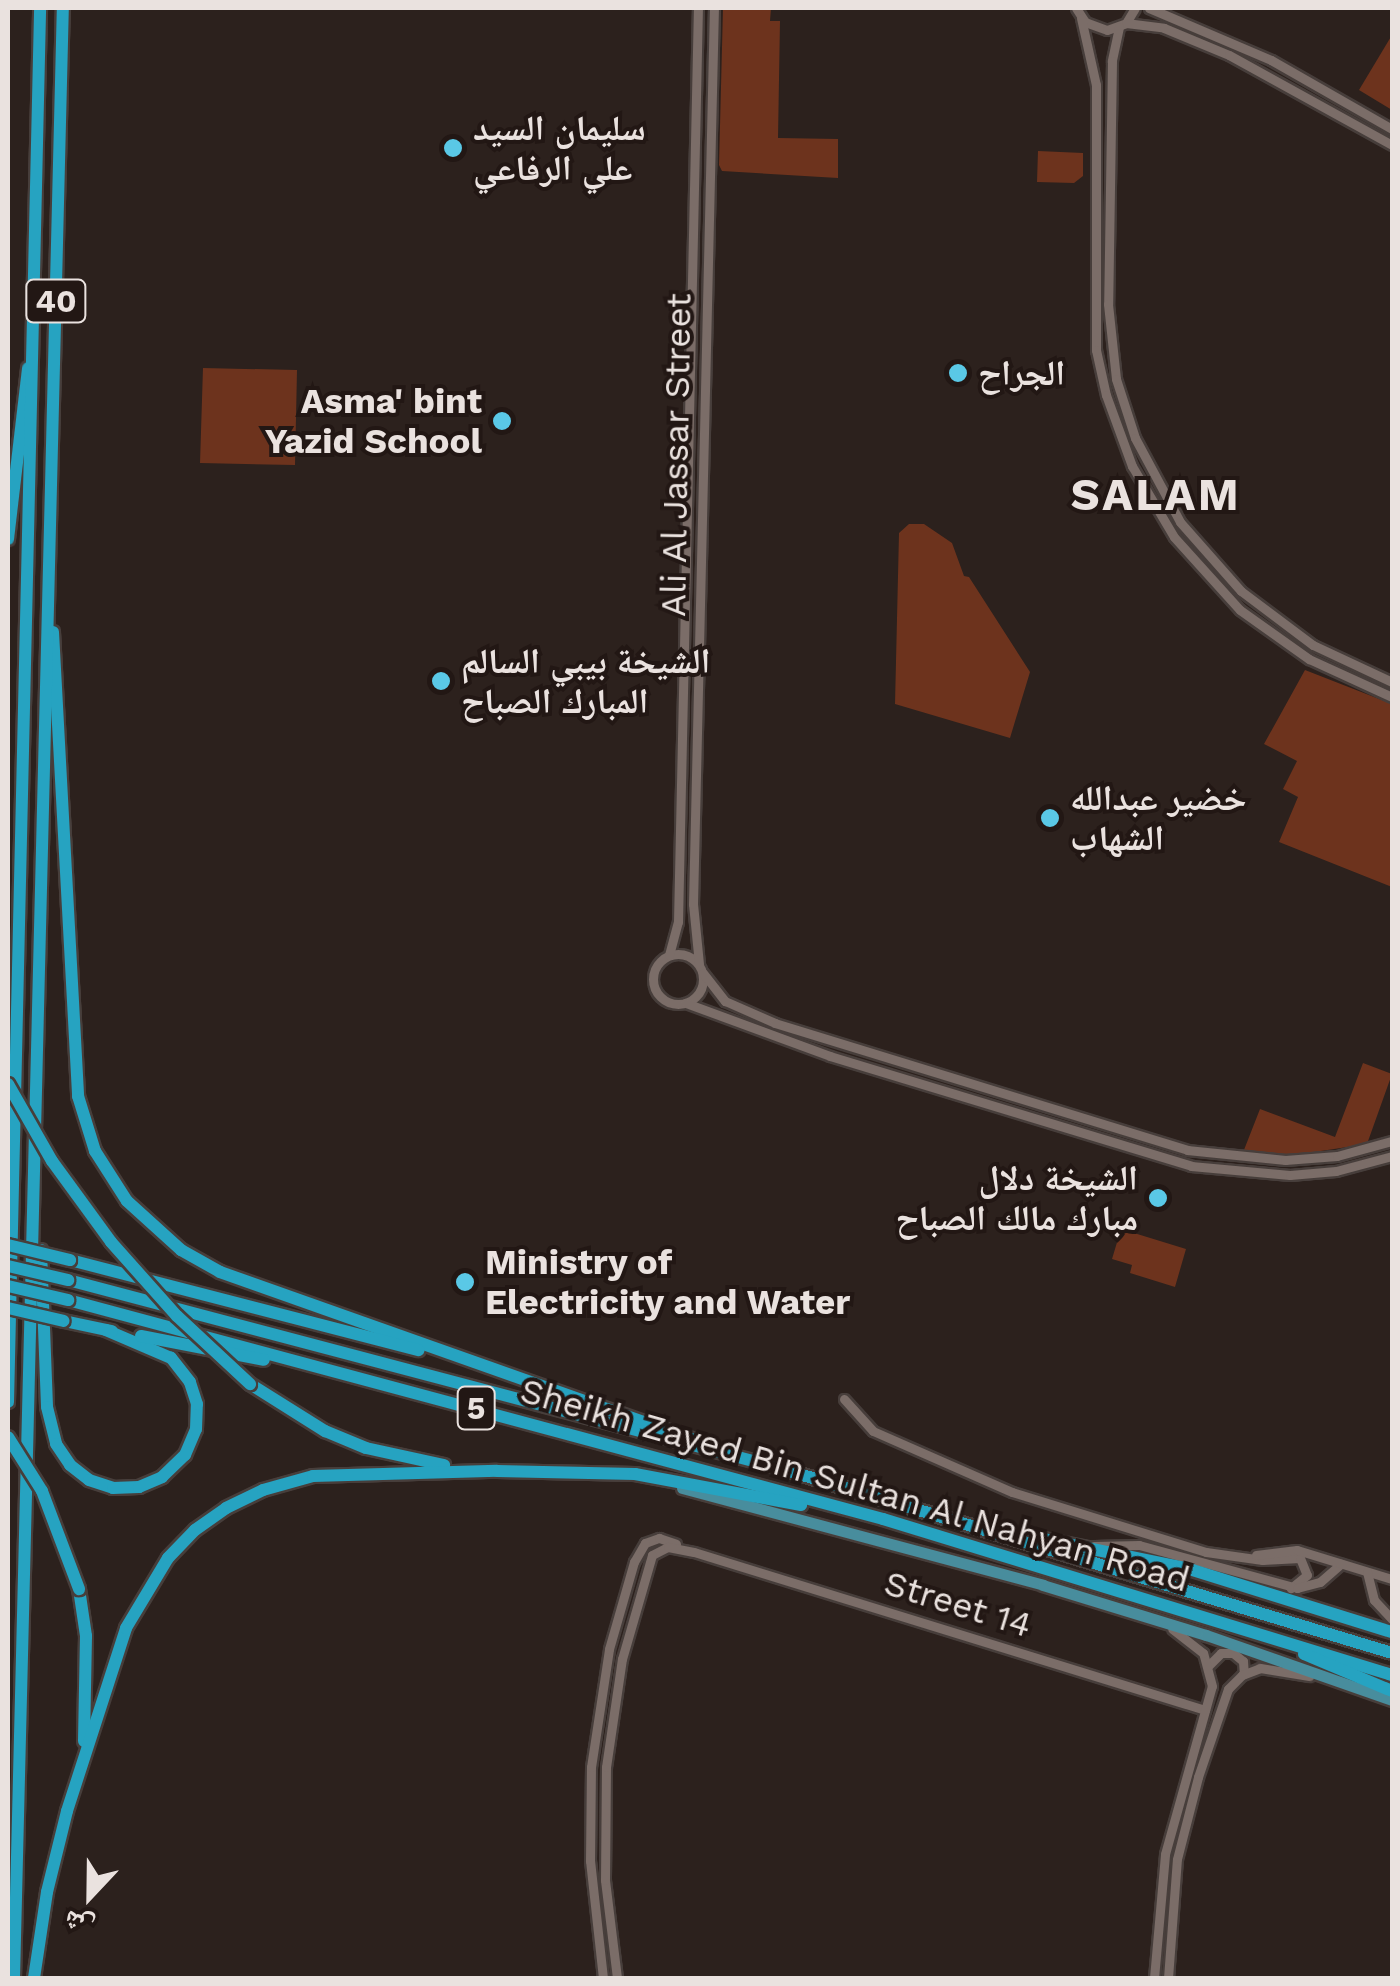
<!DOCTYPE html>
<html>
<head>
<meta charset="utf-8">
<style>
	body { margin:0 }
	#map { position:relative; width:1400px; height:1986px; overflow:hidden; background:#2c211d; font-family:"Work Sans","Noto Naskh Arabic",sans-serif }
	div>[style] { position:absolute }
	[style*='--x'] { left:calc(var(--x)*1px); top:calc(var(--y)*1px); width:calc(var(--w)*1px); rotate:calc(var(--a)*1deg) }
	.green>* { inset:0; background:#6d331d }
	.roads { filter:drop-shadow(2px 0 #473e3b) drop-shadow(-2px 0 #473e3b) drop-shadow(0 2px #473e3b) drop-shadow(0 -2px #473e3b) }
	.tertiary>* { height:9px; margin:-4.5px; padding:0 4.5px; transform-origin:4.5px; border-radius:4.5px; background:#7b6d68 }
	.tertiary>.ring { margin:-4.5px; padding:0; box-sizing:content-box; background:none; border:9px solid #7b6d68; border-radius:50% }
	.primary>* { height:11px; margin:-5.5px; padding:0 5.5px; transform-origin:5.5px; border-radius:5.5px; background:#488d9d }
	.motorway>* { height:12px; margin:-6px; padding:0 6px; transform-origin:6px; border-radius:6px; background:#26a3c1 }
	.bridges { filter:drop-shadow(2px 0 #473e3b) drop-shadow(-2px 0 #473e3b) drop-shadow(0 2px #473e3b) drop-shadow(0 -2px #473e3b) }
	.motorway-bridge>* { height:12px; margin:-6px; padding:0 6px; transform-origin:6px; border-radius:6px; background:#26a3c1 }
	.dots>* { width:28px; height:28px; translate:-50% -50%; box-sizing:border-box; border:5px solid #221714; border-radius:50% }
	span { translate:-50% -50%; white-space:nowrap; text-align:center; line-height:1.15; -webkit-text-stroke:8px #221714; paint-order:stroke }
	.shield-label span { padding:2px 8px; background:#221714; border:2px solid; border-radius:8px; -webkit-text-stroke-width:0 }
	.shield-label { font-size:32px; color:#eae2df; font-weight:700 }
	.poi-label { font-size:35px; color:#eae2df; font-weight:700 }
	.left { translate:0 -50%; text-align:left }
	.right { translate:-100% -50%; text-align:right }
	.street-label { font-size:35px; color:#eae2df }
	.district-label { font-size:45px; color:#eae2df; font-weight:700; letter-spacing:2.5px }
	.frame { position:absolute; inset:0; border:10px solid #eae2df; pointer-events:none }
	.north { position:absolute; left:40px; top:1846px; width:100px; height:100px; -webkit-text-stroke:8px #221714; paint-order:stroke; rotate:202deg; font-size:28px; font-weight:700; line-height:40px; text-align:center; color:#eae2df }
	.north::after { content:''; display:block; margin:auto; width:35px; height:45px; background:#eae2df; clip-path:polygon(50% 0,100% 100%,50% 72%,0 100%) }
</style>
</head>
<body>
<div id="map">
	<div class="green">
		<i style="clip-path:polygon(723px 8px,771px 8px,770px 21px,780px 21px,778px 138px,838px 139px,838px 178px,722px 171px,719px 165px)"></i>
		<i style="clip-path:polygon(1392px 35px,1392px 110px,1359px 90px)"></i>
		<i style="clip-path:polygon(1038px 151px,1083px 153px,1083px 176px,1074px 183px,1037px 182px)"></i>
		<i style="clip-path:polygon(203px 368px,297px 370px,295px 465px,200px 463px)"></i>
		<i style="clip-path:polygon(909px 524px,924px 524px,952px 543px,964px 576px,969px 577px,1030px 672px,1010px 738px,895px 704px,899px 533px)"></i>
		<i style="clip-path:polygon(1305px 670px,1392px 704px,1392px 887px,1279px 842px,1298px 797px,1283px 789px,1297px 761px,1264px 744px)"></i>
		<i style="clip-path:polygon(1363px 1063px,1392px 1074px,1367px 1144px,1288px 1156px,1242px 1155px,1260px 1109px,1335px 1137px)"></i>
		<i style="clip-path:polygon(1121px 1229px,1186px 1249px,1175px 1287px,1130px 1273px,1132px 1265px,1112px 1259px)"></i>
	</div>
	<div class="roads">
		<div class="tertiary">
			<i style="--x:1076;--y:8;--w:17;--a:57"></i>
			<i style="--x:1085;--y:22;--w:23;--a:20"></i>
			<i style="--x:1107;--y:30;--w:20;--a:-20"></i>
			<i style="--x:1126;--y:23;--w:17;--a:-59"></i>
			<i style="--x:1149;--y:8;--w:133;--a:23.1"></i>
			<i style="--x:1271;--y:60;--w:139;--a:29.7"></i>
			<i style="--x:1081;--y:18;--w:69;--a:77.4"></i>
			<i style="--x:1096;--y:85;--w:265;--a:90"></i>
			<i style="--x:1096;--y:350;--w:46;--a:77.5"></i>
			<i style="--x:1106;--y:395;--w:76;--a:69.9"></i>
			<i style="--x:1132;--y:466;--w:82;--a:59.4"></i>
			<i style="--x:1174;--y:537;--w:98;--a:47.9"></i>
			<i style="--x:1240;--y:610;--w:85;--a:35.4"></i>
			<i style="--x:1309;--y:659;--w:91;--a:24.6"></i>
			<i style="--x:1126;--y:23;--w:38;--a:7"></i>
			<i style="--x:1164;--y:28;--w:70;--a:22.6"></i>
			<i style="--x:1229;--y:55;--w:186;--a:28.9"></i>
			<i style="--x:1119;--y:27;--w:35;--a:102"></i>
			<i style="--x:1112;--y:61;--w:243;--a:90.9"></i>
			<i style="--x:1108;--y:304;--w:75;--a:83.9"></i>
			<i style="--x:1116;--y:379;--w:62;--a:72.1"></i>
			<i style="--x:1135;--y:438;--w:95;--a:61.8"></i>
			<i style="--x:1180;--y:522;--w:92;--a:48.5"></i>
			<i style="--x:1241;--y:591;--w:90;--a:36.9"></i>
			<i style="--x:1313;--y:645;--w:87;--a:25.1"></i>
			<i class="ring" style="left:653px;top:954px;width:41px;height:41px"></i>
			<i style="--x:669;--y:955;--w:34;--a:-75"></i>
			<i style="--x:678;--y:922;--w:914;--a:-88.75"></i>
			<i style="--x:699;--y:964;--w:60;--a:-95.7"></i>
			<i style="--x:693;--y:904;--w:896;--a:-88.66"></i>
			<i style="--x:703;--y:973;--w:36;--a:52"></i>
			<i style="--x:725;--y:1001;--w:55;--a:23.7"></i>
			<i style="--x:775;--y:1023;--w:431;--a:17.1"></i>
			<i style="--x:1187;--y:1150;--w:99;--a:5.8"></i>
			<i style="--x:1285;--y:1160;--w:52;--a:-4.4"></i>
			<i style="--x:1337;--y:1156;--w:57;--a:-15.3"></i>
			<i style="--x:686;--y:1003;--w:153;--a:20.2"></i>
			<i style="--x:830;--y:1056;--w:377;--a:16.9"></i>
			<i style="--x:1191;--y:1166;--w:99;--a:5.2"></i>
			<i style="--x:1290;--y:1175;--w:46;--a:-5"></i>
			<i style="--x:1336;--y:1171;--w:58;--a:-15"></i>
			<i style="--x:844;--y:1399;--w:43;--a:47.8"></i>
			<i style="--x:873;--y:1431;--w:152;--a:23.7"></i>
			<i style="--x:1012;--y:1492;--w:203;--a:17.2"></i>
			<i style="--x:1206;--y:1552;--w:57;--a:8.1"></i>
			<i style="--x:1262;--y:1560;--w:38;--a:-3"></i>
			<i style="--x:1300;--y:1558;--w:18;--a:68"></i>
			<i style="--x:1307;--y:1575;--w:21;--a:141"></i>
			<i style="--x:645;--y:1543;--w:15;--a:-20"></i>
			<i style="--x:659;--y:1538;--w:18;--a:19"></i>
			<i style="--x:1094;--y:1546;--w:45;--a:-1.3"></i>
			<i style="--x:1139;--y:1545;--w:164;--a:15.2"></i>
			<i style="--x:1297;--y:1588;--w:24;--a:-15"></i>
			<i style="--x:1320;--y:1582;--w:28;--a:-41"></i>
			<i style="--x:652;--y:1555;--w:18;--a:-27"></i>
			<i style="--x:668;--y:1547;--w:26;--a:11"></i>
			<i style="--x:694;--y:1552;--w:535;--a:17.18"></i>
			<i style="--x:1256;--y:1555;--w:41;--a:-7"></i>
			<i style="--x:1297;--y:1550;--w:99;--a:17"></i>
			<i style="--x:1367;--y:1572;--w:29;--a:76"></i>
			<i style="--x:1374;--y:1600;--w:26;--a:47"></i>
			<i style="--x:1209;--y:1665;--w:17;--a:-45"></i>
			<i style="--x:1221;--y:1653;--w:12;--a:0"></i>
			<i style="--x:1233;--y:1653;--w:13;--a:39"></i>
			<i style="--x:1243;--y:1661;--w:13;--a:86"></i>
			<i style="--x:603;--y:1978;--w:118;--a:-96.3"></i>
			<i style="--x:590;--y:1861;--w:94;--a:-89.4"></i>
			<i style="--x:591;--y:1767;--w:119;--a:-81.3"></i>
			<i style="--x:609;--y:1649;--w:91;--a:-74"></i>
			<i style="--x:634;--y:1562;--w:22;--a:-60"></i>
			<i style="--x:617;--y:1978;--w:99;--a:-97"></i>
			<i style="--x:605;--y:1880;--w:113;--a:-89.5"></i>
			<i style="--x:606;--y:1767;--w:109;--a:-81.6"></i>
			<i style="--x:622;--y:1659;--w:108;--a:-73.9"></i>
			<i style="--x:1154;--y:1978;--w:124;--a:-84.9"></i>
			<i style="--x:1165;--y:1854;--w:174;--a:-74.4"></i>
			<i style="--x:1212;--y:1686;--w:34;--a:-105"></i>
			<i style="--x:1203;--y:1653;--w:39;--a:-142"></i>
			<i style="--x:1168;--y:1978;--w:119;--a:-85.7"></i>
			<i style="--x:1177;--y:1859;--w:85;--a:-75.6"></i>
			<i style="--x:1198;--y:1777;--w:93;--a:-71.2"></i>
			<i style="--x:1228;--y:1689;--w:20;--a:-45"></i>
			<i style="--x:1242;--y:1675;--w:19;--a:-21"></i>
			<i style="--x:1260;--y:1668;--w:50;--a:9.3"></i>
		</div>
		<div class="primary">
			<i style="--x:682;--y:1488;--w:374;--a:15"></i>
			<i style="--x:1043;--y:1585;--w:170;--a:17.1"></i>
			<i style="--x:1206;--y:1635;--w:197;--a:19.3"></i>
		</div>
		<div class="motorway">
			<i style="--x:8;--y:539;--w:172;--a:-83.3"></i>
			<i style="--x:53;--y:632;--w:465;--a:86.9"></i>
			<i style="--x:78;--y:1096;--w:58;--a:72.8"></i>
			<i style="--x:95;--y:1151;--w:59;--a:57.4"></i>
			<i style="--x:127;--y:1201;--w:73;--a:42.2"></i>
			<i style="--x:181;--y:1250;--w:45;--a:29.4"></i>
			<i style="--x:220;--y:1272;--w:500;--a:19.5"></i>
			<i style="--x:41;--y:1250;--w:157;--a:87.8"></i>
			<i style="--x:47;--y:1407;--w:38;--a:76"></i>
			<i style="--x:56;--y:1444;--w:25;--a:56"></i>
			<i style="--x:70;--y:1465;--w:24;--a:38"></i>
			<i style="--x:89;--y:1480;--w:25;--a:18"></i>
			<i style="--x:113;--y:1488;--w:26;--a:-2"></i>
			<i style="--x:139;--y:1487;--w:25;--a:-23"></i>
			<i style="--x:162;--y:1477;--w:32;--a:-44"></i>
			<i style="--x:185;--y:1455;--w:28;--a:-67"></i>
			<i style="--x:196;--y:1429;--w:25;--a:-88"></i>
			<i style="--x:197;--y:1404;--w:23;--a:-108"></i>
			<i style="--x:190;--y:1382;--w:31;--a:-128"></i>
			<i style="--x:171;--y:1358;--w:71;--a:-156.7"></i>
			<i style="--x:70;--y:1260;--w:360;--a:14.5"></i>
			<i style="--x:68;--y:1280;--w:732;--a:14.8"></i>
			<i style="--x:776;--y:1467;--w:643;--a:16.8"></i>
			<i style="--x:68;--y:1300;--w:844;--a:15.04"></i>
			<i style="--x:883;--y:1519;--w:532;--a:17.04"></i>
			<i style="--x:64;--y:1321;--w:49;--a:11.8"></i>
			<i style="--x:141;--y:1336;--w:125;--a:11"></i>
			<i style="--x:250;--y:1384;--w:89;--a:32.1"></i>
			<i style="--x:325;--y:1431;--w:44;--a:22.5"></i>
			<i style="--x:366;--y:1448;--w:80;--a:12.3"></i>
			<i style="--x:8;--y:1402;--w:1394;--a:-88.68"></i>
			<i style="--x:1043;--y:1539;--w:146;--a:11.5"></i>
			<i style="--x:1186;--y:1568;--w:216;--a:17.3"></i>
			<i style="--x:79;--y:1589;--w:48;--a:81.5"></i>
			<i style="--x:86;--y:1636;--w:105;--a:91.1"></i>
			<i style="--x:1304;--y:1654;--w:95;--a:22.8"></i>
			<i style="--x:14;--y:1978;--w:1971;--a:-88.58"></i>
			<i style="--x:34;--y:1978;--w:87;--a:-81.4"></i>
			<i style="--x:47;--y:1892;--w:83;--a:-76.1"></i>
			<i style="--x:67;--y:1811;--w:192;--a:-72.1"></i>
			<i style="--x:126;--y:1628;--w:82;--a:-59"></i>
			<i style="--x:168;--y:1558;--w:39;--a:-46"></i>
			<i style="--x:195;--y:1530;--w:38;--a:-35"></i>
			<i style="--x:226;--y:1508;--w:41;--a:-25.9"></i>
			<i style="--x:263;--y:1490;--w:52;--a:-15.6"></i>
			<i style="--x:313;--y:1476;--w:184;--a:-1.6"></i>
			<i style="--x:497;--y:1471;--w:138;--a:1.2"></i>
			<i style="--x:635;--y:1474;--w:169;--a:10.6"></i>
		</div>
	</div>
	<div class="bridges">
		<div class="motorway-bridge">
			<i style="--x:8;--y:1084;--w:89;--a:60.3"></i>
			<i style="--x:52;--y:1161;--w:100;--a:53.9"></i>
			<i style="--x:111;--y:1242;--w:99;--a:48.3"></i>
			<i style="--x:177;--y:1316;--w:100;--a:43"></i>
			<i style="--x:8;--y:1245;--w:64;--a:13.6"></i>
			<i style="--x:8;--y:1266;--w:62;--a:13.1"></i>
			<i style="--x:8;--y:1286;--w:62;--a:13.1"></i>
			<i style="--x:8;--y:1308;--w:57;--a:13.1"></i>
			<i style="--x:8;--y:1437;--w:64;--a:57.8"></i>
			<i style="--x:42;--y:1491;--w:105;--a:69.3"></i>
		</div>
	</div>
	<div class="dots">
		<i style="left:453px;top:148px;background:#5ac8e6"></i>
		<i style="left:958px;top:373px;background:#5ac8e6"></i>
		<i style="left:502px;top:421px;background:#5ac8e6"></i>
		<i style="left:441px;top:681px;background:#5ac8e6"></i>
		<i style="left:1050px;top:818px;background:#5ac8e6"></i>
		<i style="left:1158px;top:1198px;background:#5ac8e6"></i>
		<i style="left:465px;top:1282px;background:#5ac8e6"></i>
	</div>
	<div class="shield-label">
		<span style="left:56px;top:301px">40</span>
		<span style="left:476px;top:1408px">5</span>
	</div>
	<div class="poi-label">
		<span class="left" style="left:473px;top:148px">سليمان السيد<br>علي الرفاعي</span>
		<span class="left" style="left:978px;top:373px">الجراح</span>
		<span class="right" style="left:482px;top:421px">Asma' bint<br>Yazid School</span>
		<span class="left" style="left:461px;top:681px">الشيخة بيبي السالم<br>المبارك الصباح</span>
		<span class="left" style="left:1070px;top:818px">خضير عبدالله<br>الشهاب</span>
		<span class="right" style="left:1138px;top:1198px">الشيخة دلال<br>مبارك مالك الصباح</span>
		<span class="left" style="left:485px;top:1282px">Ministry of<br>Electricity and Water</span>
	</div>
	<div class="street-label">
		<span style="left:676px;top:455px;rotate:-89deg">Ali Al Jassar Street</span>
		<span style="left:855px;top:1485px;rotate:16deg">Sheikh Zayed Bin Sultan Al Nahyan Road</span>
		<span style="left:958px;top:1604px;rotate:17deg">Street 14</span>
	</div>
	<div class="district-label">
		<span style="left:1156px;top:495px">SALAM</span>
	</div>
	<div class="frame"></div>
	<div class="north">ش</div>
</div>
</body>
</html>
